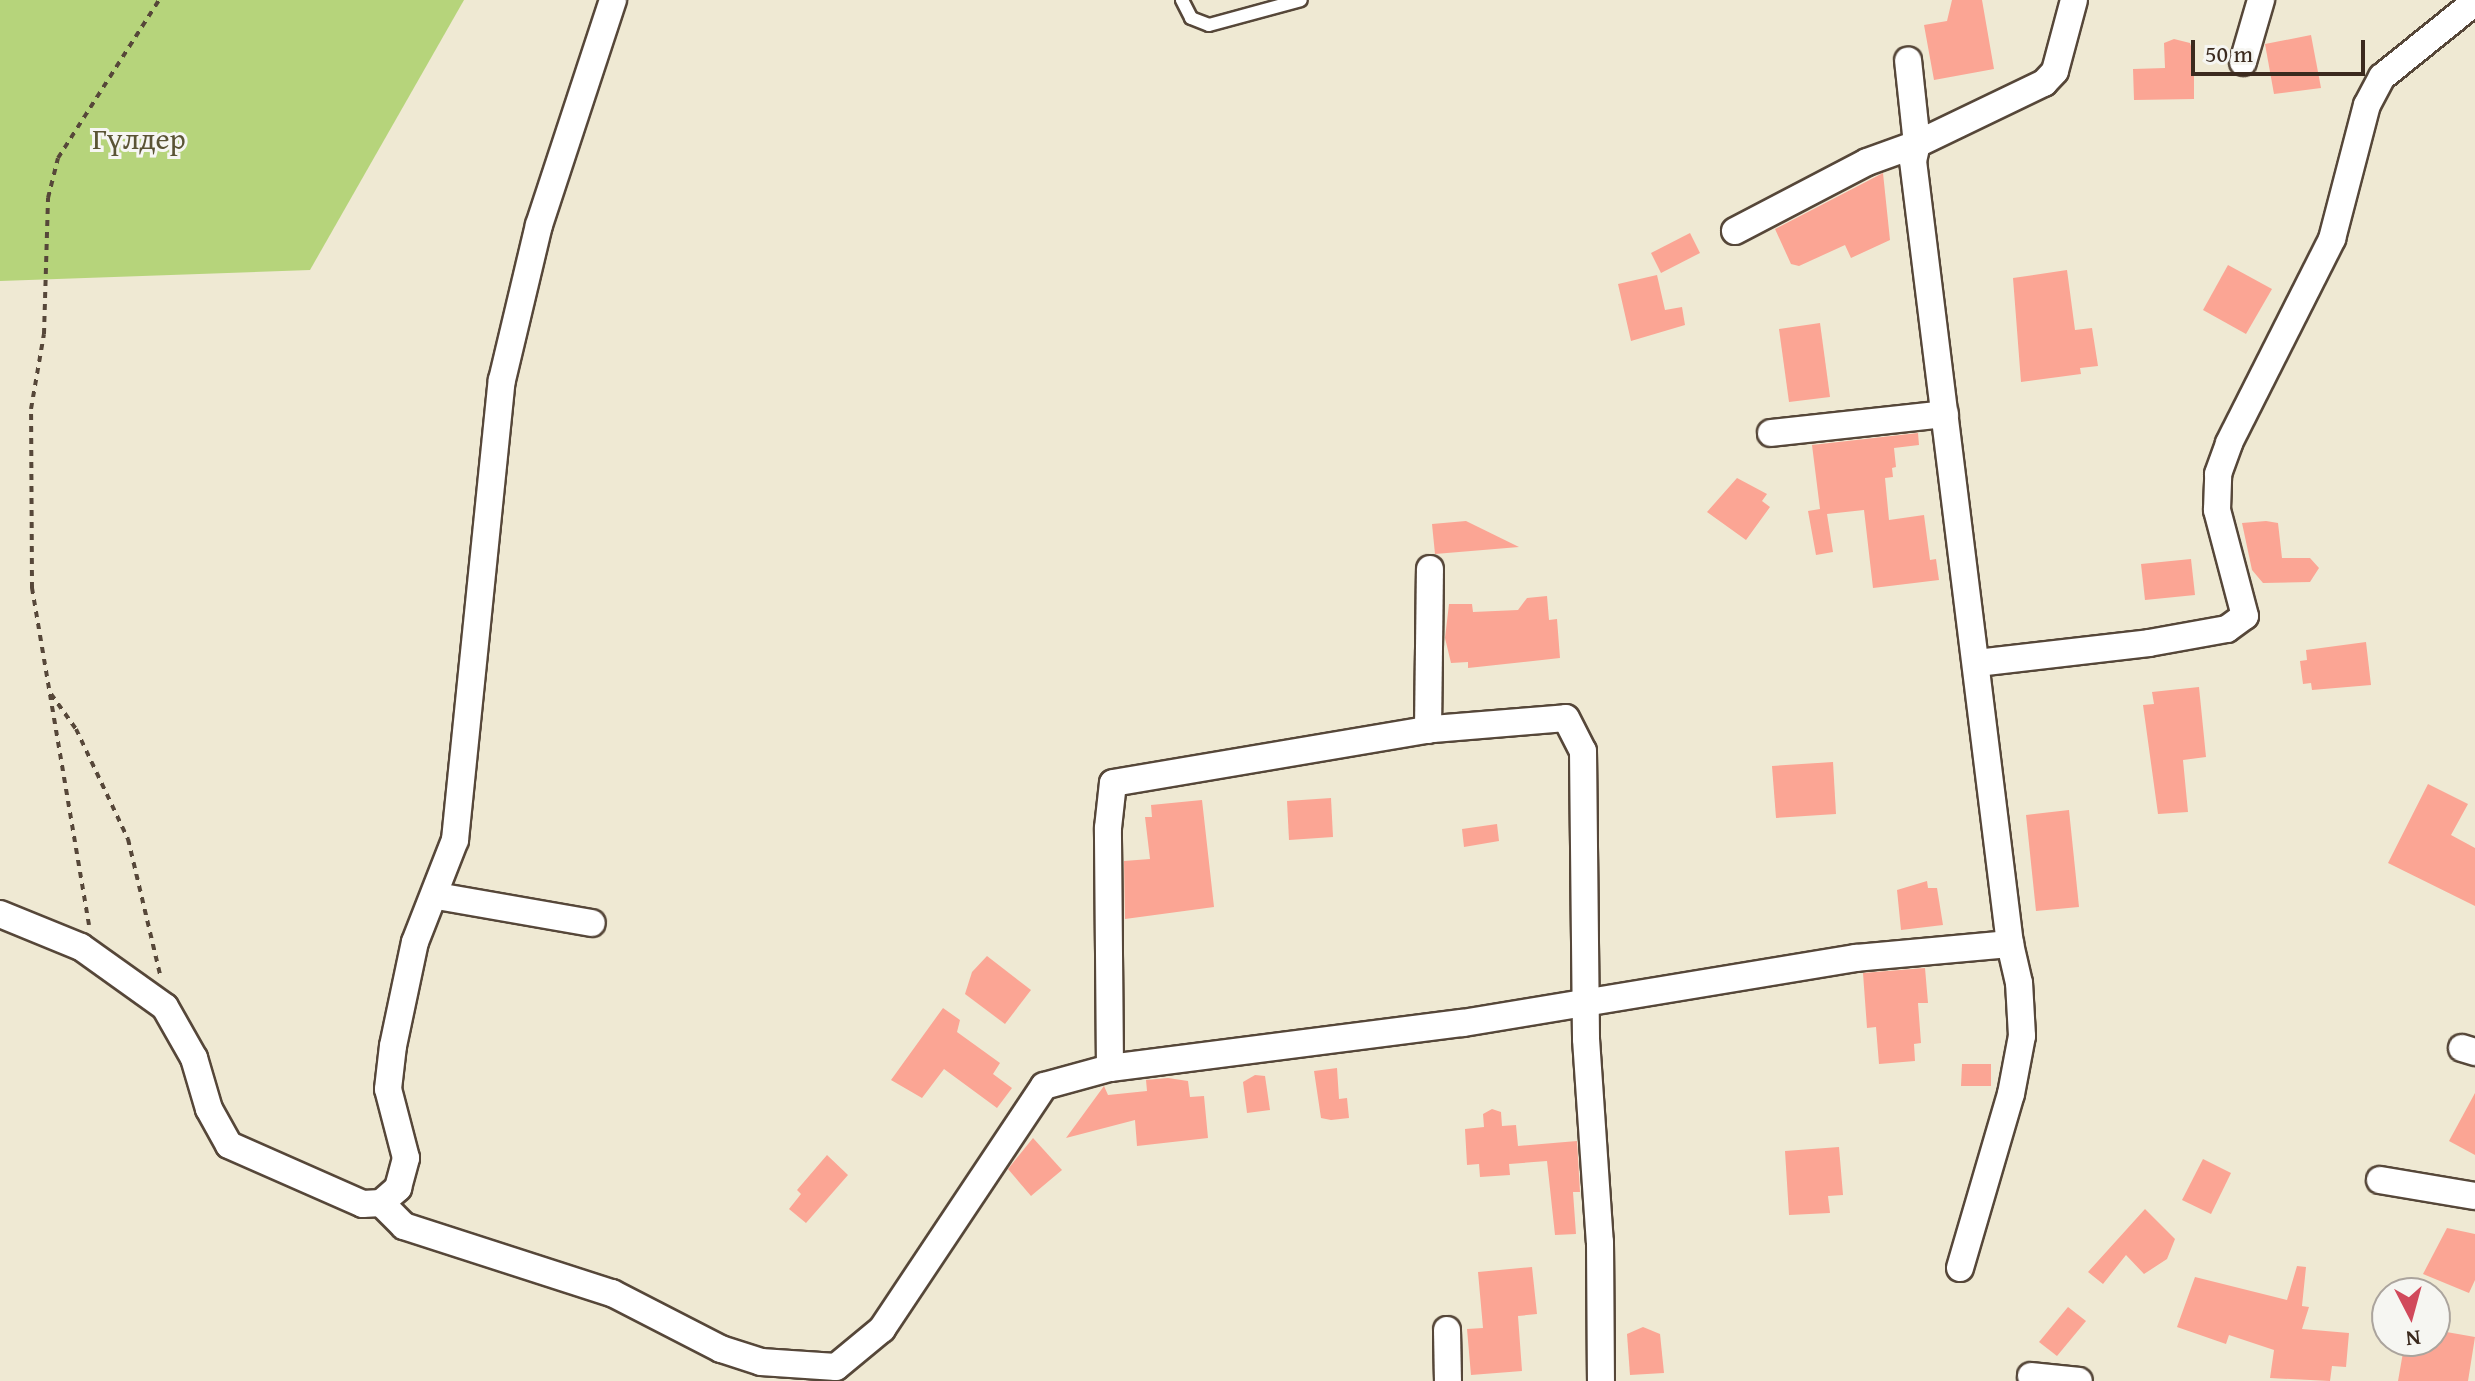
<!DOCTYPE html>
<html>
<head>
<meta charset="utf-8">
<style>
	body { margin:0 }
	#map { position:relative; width:2475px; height:1381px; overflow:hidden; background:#efe9d3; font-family:"Gentium Book Plus",serif }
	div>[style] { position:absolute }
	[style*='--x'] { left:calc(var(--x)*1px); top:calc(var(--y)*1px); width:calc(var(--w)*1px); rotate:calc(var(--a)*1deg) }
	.green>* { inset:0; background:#b6d47b }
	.building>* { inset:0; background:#fba594 }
	.path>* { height:4px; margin-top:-2px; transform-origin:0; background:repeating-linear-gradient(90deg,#564739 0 6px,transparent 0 12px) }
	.roads { filter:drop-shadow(2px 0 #564739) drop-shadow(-2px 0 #564739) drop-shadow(0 2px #564739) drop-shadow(0 -2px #564739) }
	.service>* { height:12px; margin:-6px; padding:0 6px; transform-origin:6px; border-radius:6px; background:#fff }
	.minor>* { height:26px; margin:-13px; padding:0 13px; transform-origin:13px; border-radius:13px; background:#fff }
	span { translate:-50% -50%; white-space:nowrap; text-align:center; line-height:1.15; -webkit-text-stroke:6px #f6f6f2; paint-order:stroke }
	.park-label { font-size:30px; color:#5a5435 }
	.north { position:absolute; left:2371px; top:1277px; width:80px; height:80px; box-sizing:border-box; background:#f6f6f2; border:2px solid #aba49d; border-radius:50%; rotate:174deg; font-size:22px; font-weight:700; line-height:32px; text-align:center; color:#3b2a1e }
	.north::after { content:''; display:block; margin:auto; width:28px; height:36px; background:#d1495b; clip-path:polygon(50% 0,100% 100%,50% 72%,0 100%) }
	.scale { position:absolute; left:2191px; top:40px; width:174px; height:36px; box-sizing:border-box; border:4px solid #3b2a1e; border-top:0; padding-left:10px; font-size:24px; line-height:28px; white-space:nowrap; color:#3b2a1e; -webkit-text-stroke:6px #f6f6f2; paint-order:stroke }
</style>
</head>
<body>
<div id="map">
	<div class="green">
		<i style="clip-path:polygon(0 0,464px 0,310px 270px,0 281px)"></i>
	</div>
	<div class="building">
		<i style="clip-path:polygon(1952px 0,1982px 0,1994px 69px,1934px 80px,1924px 25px,1947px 21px)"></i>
		<i style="clip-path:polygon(2311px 35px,2321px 88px,2274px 94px,2265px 44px)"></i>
		<i style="clip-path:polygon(2174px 39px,2190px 43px,2194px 56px,2194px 99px,2134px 100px,2133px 69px,2165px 68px,2164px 43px)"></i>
		<i style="clip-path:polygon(1883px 173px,1890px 240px,1851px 258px,1845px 245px,1799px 266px,1791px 264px,1775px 229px)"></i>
		<i style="clip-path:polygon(1690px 233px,1700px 253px,1661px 273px,1651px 253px)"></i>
		<i style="clip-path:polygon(2228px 265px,2272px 289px,2246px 334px,2203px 310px)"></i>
		<i style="clip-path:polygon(2067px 270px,2075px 330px,2092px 328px,2098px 366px,2080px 368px,2081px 374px,2021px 382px,2013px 278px)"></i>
		<i style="clip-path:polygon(1657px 275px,1665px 310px,1682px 307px,1685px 325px,1631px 341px,1618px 284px)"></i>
		<i style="clip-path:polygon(1820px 323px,1830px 397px,1789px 402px,1779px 329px)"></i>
		<i style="clip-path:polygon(1918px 433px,1919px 445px,1894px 448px,1896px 467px,1892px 468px,1893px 477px,1885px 478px,1889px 520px,1924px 515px,1930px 560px,1936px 559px,1939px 580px,1873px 588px,1864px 510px,1827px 514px,1833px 552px,1816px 555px,1808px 511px,1820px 509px,1812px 445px)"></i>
		<i style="clip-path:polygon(1737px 478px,1767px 494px,1762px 501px,1770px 507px,1746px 540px,1707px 512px)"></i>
		<i style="clip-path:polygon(1466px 521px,1519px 547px,1435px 554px,1432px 524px)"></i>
		<i style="clip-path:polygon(2266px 521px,2278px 523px,2282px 558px,2310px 558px,2319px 568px,2310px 582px,2263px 583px,2252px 570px,2242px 523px)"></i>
		<i style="clip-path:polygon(2191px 559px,2195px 595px,2145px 600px,2141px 564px)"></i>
		<i style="clip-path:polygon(1547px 596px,1549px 620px,1557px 619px,1560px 658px,1468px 668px,1468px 662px,1451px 663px,1445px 638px,1449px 604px,1472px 604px,1473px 612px,1518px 610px,1527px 598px)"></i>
		<i style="clip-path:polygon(2366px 642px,2371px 685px,2312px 690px,2311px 683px,2303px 684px,2300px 661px,2307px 660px,2306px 650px)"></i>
		<i style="clip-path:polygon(2199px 687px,2206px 757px,2183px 760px,2188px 812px,2158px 814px,2143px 705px,2154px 704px,2152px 692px)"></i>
		<i style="clip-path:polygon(1833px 762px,1836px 814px,1776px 818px,1772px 766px)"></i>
		<i style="clip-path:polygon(2428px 784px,2468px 804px,2451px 835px,2475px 848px,2475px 906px,2388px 863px)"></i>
		<i style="clip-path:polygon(1331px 798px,1333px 837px,1289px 840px,1287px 801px)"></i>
		<i style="clip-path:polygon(1202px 800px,1214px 907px,1125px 919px,1124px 861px,1150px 859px,1145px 817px,1152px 817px,1151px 805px)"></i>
		<i style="clip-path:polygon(2069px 810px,2079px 907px,2036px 911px,2026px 815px)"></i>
		<i style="clip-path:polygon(1497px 824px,1499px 841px,1464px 847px,1462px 829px)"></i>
		<i style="clip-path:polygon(1927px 881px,1928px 888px,1937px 888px,1943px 925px,1901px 930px,1897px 890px)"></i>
		<i style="clip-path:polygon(987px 956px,1031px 990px,1005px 1024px,965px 994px,972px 972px)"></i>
		<i style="clip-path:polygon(1925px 968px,1928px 1003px,1918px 1003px,1921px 1043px,1914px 1044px,1915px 1061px,1879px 1064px,1876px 1027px,1867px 1028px,1863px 973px)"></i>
		<i style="clip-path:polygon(943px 1008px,960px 1020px,957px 1032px,1000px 1063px,993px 1074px,1012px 1088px,997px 1108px,944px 1069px,922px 1098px,891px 1080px)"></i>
		<i style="clip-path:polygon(1962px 1064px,1991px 1064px,1991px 1086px,1961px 1086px)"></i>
		<i style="clip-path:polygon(1337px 1068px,1339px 1099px,1347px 1098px,1349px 1118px,1331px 1120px,1321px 1118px,1314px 1071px)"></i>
		<i style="clip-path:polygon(1255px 1075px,1265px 1076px,1270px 1110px,1247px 1113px,1243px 1082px)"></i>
		<i style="clip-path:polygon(1168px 1078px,1188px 1081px,1190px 1097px,1204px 1096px,1208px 1138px,1137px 1146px,1135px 1120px,1066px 1138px,1104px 1086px,1108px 1095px,1147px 1091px,1146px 1080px)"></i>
		<i style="clip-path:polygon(2475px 1093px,2475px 1155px,2449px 1141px)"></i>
		<i style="clip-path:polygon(1492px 1109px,1501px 1112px,1502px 1126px,1516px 1125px,1518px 1146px,1577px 1141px,1580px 1192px,1573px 1192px,1576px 1234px,1555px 1235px,1547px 1161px,1509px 1164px,1510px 1175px,1480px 1177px,1479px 1164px,1467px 1165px,1465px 1129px,1484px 1127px,1483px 1114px)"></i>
		<i style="clip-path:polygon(1033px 1138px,1062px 1170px,1031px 1196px,1008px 1169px)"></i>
		<i style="clip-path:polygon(1839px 1147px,1843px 1195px,1828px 1196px,1830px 1213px,1789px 1215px,1785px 1151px)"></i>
		<i style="clip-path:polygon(827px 1155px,848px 1175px,806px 1223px,789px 1209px,801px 1194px,797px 1190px)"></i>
		<i style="clip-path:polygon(2203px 1159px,2231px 1173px,2211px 1214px,2182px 1200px)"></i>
		<i style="clip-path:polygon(2145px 1209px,2175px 1239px,2167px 1259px,2144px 1274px,2126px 1255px,2103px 1284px,2088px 1272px)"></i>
		<i style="clip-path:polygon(2447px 1228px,2475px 1234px,2475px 1280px,2469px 1293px,2423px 1274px)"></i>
		<i style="clip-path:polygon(2297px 1266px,2306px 1267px,2302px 1306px,2309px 1307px,2302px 1329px,2349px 1333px,2346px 1367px,2332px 1366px,2330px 1381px,2270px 1378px,2274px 1350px,2229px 1335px,2226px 1344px,2177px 1327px,2195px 1277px,2287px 1300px)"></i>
		<i style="clip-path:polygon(1532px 1267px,1537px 1314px,1518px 1316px,1522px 1371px,1471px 1375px,1467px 1329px,1483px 1328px,1478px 1272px)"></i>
		<i style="clip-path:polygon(2068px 1307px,2086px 1321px,2057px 1356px,2039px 1342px)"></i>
		<i style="clip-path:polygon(1643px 1327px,1660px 1334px,1664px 1373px,1630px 1375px,1627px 1334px)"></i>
		<i style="clip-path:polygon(2435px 1330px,2475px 1337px,2468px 1381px,2398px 1381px,2405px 1341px,2435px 1341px)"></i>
	</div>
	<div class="path">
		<i style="--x:51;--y:694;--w:43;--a:54.5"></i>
		<i style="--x:76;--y:729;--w:122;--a:64.7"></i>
		<i style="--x:128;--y:839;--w:139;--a:76.7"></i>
		<i style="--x:89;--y:925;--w:342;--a:-99.6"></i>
		<i style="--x:32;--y:588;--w:179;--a:-90.3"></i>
		<i style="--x:31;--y:409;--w:76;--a:-80.2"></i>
		<i style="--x:44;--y:334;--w:136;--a:-88.3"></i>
		<i style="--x:48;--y:198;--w:41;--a:-76"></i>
		<i style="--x:58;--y:158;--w:188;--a:-57.4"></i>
	</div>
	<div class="roads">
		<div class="service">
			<i style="--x:1182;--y:0;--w:20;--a:63"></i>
			<i style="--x:1191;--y:18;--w:19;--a:21"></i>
			<i style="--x:1209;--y:25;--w:95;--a:-15.2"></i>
		</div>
		<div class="minor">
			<i style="--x:2243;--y:62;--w:65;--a:-73.8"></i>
			<i style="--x:1735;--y:231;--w:149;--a:-27.6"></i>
			<i style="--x:1867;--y:162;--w:53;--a:-19.8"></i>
			<i style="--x:1917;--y:144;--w:84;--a:-96.1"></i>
			<i style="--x:1771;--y:433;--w:175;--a:-6.2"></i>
			<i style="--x:1977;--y:663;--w:173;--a:-6.6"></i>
			<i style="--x:2149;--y:643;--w:79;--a:-10.2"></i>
			<i style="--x:2227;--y:629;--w:22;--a:-36"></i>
			<i style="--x:2245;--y:616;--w:110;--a:-104.8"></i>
			<i style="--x:2217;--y:510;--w:36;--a:-88"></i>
			<i style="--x:2218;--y:474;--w:33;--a:-70"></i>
			<i style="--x:2229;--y:443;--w:229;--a:-63.2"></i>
			<i style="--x:2332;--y:239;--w:138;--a:-75.4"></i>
			<i style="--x:2367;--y:105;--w:32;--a:-62"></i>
			<i style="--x:2382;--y:77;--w:119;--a:-38.9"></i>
			<i style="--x:1428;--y:730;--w:161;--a:-89.3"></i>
			<i style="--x:437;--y:896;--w:157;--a:9.9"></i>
			<i style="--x:0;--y:914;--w:87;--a:22.2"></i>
			<i style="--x:81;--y:947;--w:103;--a:35.5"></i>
			<i style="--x:165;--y:1007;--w:59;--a:60.4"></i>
			<i style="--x:194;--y:1058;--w:53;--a:73.6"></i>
			<i style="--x:209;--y:1109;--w:41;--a:60.9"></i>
			<i style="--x:229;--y:1145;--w:146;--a:23.8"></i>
			<i style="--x:363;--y:1204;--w:18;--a:-3"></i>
			<i style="--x:381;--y:1203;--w:23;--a:-41"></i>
			<i style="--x:398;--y:1188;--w:31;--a:-75"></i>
			<i style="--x:406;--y:1158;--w:71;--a:-104.6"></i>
			<i style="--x:388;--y:1089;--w:43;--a:-83.4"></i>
			<i style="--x:393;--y:1046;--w:106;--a:-78.1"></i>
			<i style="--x:415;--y:942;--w:110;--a:-68.6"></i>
			<i style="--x:455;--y:840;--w:462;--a:-84.2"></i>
			<i style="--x:502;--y:380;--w:159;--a:-76.6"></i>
			<i style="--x:539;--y:225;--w:237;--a:-71.8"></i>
			<i style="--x:2462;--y:1048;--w:14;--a:17"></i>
			<i style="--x:1110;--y:1068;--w:240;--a:-90.5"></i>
			<i style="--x:1108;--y:828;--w:45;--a:-83.7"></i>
			<i style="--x:1113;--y:783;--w:325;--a:-9.6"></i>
			<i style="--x:1433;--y:729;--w:133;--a:-4.7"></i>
			<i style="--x:1566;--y:718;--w:37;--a:63"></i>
			<i style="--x:1583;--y:751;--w:288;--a:89.4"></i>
			<i style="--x:1586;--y:1039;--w:203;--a:86.1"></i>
			<i style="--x:1600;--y:1242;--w:139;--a:89.6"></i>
			<i style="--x:2380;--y:1180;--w:96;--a:9.6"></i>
			<i style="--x:381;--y:1203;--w:33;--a:45"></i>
			<i style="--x:404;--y:1226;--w:219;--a:17.9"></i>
			<i style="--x:612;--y:1293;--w:123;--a:27.2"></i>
			<i style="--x:721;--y:1349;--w:42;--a:18"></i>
			<i style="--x:761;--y:1362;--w:75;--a:3.8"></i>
			<i style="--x:836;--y:1367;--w:60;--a:-39.6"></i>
			<i style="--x:882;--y:1329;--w:292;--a:-56.3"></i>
			<i style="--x:1044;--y:1086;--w:68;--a:-15.3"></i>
			<i style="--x:1110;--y:1068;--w:356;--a:-7.3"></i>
			<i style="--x:1463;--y:1023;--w:398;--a:-9.4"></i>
			<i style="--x:1856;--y:958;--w:155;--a:-5.2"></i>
			<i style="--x:2010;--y:944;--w:789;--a:-97.06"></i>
			<i style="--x:1913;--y:161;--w:17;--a:-77"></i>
			<i style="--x:1917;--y:144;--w:141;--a:-25.7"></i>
			<i style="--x:2044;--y:83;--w:16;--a:-47"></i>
			<i style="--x:2055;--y:71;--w:73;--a:-75"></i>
			<i style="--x:1960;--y:1268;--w:181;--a:-73.7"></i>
			<i style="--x:2011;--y:1094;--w:59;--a:-79.3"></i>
			<i style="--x:2022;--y:1036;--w:53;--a:-93.2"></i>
			<i style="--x:2019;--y:983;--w:40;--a:-103"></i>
			<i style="--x:1447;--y:1330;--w:51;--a:88.9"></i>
			<i style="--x:2031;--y:1376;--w:48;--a:5.9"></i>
		</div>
	</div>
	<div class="park-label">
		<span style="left:139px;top:138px">Гүлдер</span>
	</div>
	<div class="north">N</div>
	<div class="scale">50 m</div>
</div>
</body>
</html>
